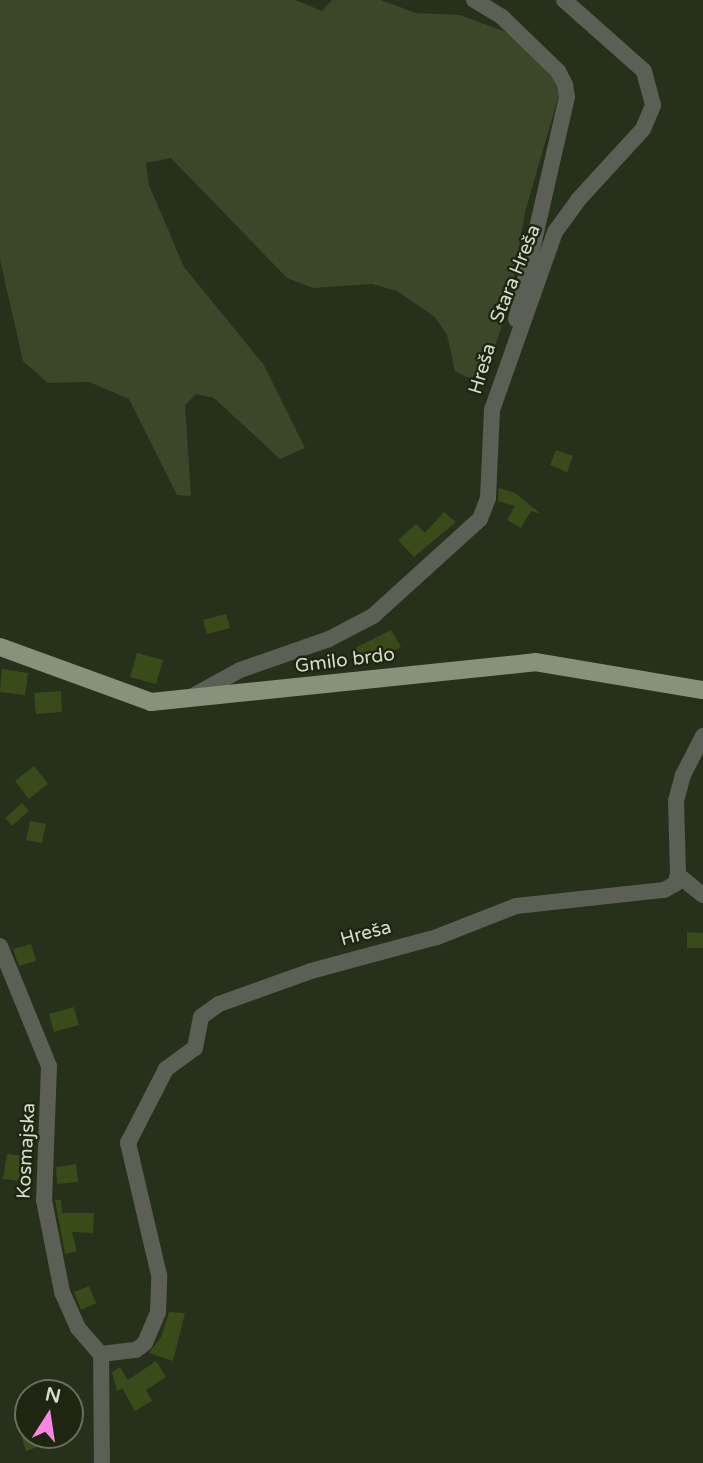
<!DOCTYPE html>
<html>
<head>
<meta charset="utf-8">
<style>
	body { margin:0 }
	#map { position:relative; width:703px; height:1463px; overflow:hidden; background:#27301a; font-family:"Varela Round",sans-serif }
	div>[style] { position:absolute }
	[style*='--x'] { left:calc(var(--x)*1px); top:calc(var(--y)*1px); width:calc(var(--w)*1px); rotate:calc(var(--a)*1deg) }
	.green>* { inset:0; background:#3c472a }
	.building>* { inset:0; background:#3a4b1a }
	.minor>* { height:16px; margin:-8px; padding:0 8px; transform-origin:8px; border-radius:8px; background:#5b5f55 }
	.major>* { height:18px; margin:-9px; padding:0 9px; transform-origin:9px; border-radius:9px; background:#88917c }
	span { translate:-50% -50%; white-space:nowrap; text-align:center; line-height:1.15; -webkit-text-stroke:5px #1e2611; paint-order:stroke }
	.street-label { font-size:19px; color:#d7dccf }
	.north { position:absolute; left:14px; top:1379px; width:70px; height:70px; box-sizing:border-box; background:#1e2611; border:2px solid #686f5d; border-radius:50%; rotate:12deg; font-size:19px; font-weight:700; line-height:28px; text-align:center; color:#d7dccf }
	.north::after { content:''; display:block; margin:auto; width:24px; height:32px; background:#fd86e3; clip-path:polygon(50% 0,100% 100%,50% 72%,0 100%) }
</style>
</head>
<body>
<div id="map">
	<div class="green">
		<i style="clip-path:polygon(0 0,295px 0,322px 11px,332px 0,381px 0,416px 13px,460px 15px,506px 32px,552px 75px,559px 95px,525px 212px,510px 301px,482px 385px,455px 371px,447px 335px,435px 317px,397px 291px,372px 284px,313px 288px,287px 278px,171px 158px,146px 163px,149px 185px,184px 267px,264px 365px,305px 448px,280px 459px,214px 398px,196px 394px,185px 405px,191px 496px,177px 495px,129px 399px,89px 382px,48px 383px,23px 361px,0 260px)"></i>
	</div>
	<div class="building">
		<i style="clip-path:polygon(556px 450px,573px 456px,567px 472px,550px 465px)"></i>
		<i style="clip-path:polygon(499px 488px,515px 493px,541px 514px,531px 511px,521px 528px,507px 520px,515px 506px,498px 501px)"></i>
		<i style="clip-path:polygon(444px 512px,456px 522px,414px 557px,398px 540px,416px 524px,425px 533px)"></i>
		<i style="clip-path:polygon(226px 614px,230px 628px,207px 634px,203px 620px)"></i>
		<i style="clip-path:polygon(391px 630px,401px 647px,366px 665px,355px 648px)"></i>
		<i style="clip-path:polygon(137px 653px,163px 660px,156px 684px,130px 677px)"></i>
		<i style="clip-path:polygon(2px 669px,28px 673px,25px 695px,0 692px)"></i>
		<i style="clip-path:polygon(61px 691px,62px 712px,36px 714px,34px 693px)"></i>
		<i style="clip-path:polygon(34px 766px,48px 784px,29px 799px,15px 781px)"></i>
		<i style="clip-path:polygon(22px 803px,29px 811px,12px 826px,5px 818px)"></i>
		<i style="clip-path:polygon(30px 821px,46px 824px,42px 843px,26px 840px)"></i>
		<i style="clip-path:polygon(687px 932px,703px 933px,703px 948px,687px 948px)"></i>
		<i style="clip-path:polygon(31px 944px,36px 961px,19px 966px,13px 949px)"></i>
		<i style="clip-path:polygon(74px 1007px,79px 1025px,54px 1032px,49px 1014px)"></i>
		<i style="clip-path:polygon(7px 1154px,24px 1156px,21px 1181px,3px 1179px)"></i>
		<i style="clip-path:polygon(76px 1164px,78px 1182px,57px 1184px,56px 1167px)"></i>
		<i style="clip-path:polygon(55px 1200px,61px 1200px,62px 1213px,94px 1213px,93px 1233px,72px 1232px,77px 1251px,65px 1254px)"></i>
		<i style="clip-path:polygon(89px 1286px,96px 1303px,81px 1310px,74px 1292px)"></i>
		<i style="clip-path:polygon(169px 1312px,185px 1313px,173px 1361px,149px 1353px,161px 1337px)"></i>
		<i style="clip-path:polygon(156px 1361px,166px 1377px,146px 1390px,152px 1401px,135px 1411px,122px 1388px,117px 1391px,112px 1372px,120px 1367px,128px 1380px)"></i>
		<i style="clip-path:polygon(21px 1435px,67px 1435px,67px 1437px,26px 1451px)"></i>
	</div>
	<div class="minor">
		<i style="--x:474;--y:0;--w:33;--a:31"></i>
		<i style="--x:502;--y:17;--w:78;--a:44"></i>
		<i style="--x:558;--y:71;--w:16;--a:63"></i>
		<i style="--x:565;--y:85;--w:12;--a:81"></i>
		<i style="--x:567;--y:97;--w:228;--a:102.9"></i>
		<i style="--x:191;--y:697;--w:56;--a:-28.9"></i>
		<i style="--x:240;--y:670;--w:94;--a:-19.2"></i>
		<i style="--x:329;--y:639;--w:50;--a:-27.6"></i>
		<i style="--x:373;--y:616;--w:144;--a:-42.2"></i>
		<i style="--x:480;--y:519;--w:22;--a:-69"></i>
		<i style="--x:488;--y:498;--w:88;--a:-87.4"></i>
		<i style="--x:492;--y:410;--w:189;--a:-70.5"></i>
		<i style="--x:555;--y:232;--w:39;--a:-54"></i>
		<i style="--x:578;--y:200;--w:96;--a:-47.5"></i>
		<i style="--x:643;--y:129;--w:26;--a:-67"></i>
		<i style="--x:653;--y:105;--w:35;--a:-105"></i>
		<i style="--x:644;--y:71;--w:107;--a:-138.4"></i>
		<i style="--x:678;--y:875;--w:32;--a:39"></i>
		<i style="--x:0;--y:946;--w:130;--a:67.8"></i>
		<i style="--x:49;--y:1066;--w:134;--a:92.1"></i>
		<i style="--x:44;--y:1200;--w:94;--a:78.9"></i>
		<i style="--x:62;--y:1292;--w:39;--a:66"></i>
		<i style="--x:78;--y:1328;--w:35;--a:49"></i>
		<i style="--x:101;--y:1354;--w:35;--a:-7"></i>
		<i style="--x:136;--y:1350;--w:11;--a:-38"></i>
		<i style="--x:145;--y:1343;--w:33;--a:-67"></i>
		<i style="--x:158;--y:1313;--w:38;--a:-88"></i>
		<i style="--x:159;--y:1275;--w:136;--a:-103.2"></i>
		<i style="--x:128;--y:1143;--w:83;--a:-62.8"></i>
		<i style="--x:166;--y:1069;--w:36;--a:-36"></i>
		<i style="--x:195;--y:1048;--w:32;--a:-79"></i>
		<i style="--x:201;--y:1017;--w:22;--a:-36"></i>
		<i style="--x:219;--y:1004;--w:98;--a:-19.7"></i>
		<i style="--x:311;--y:971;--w:131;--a:-15.1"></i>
		<i style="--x:437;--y:937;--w:85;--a:-21.4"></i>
		<i style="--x:516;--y:906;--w:149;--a:-6.2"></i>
		<i style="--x:664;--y:890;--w:13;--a:-29"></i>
		<i style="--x:675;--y:884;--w:9;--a:-72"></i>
		<i style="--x:678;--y:875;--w:74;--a:-91.5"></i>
		<i style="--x:676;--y:801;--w:27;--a:-75"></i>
		<i style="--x:683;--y:775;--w:44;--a:-62.9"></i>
		<i style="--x:101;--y:1354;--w:109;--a:89.5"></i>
	</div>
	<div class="major">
		<i style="--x:0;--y:647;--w:161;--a:20"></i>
		<i style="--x:151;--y:702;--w:386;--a:-5.9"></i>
		<i style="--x:535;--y:662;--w:170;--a:9.5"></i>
	</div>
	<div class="street-label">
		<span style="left:516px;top:274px;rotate:-68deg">Stara Hreša</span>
		<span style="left:483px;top:369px;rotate:-73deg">Hreša</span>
		<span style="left:345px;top:661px;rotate:-7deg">Gmilo brdo</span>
		<span style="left:366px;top:934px;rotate:-15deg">Hreša</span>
		<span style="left:27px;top:1151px;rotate:-87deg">Kosmajska</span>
	</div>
	<div class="north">N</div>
</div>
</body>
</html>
